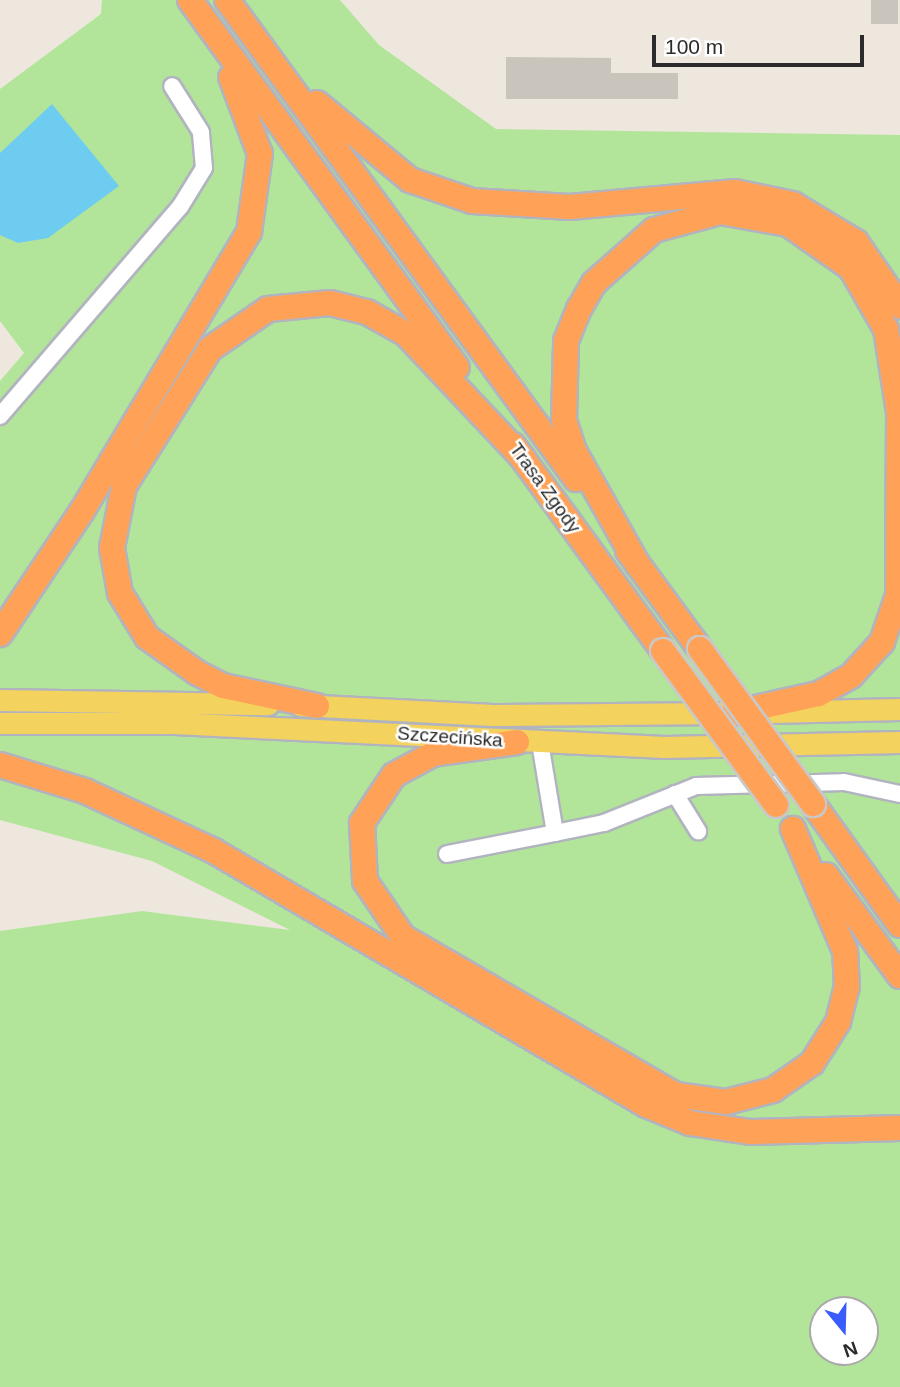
<!DOCTYPE html>
<html>
<head>
<meta charset="utf-8">
<style>
	body { margin:0 }
	#map { position:relative; width:900px; height:1387px; overflow:hidden; background:#ede7de; font-family:Arial,sans-serif }
	div>[style] { position:absolute }
	[style*='--x'] { left:calc(var(--x)*1px); top:calc(var(--y)*1px); width:calc(var(--w)*1px); rotate:calc(var(--a)*1deg) }
	.green>* { inset:0; background:#b2e599 }
	.water>* { inset:0; background:#6fccf1 }
	.building>* { inset:0; background:#c9c5bc }
	.roads { filter:drop-shadow(2px 0 #b1b4bf) drop-shadow(-2px 0 #b1b4bf) drop-shadow(0 2px #b1b4bf) drop-shadow(0 -2px #b1b4bf) }
	.minor>* { height:16px; margin:-8px; padding:0 8px; transform-origin:8px; border-radius:8px; background:#fff }
	.major>* { height:21px; margin:-10.5px; padding:0 10.5px; transform-origin:10.5px; border-radius:10.5px; background:#f3d25d }
	.highway>* { height:24px; margin:-12px; padding:0 12px; transform-origin:12px; border-radius:12px; background:#ffa257 }
	.bridges { filter:drop-shadow(2px 0 #c8c8c8) drop-shadow(-2px 0 #c8c8c8) drop-shadow(0 2px #c8c8c8) drop-shadow(0 -2px #c8c8c8) }
	.highway-bridge>* { height:24px; margin:-12px; padding:0 12px; transform-origin:12px; border-radius:12px; background:#ffa257 }
	span { translate:-50% -50%; white-space:nowrap; text-align:center; line-height:1.15; -webkit-text-stroke:5px #fff; paint-order:stroke }
	.street-label { font-size:19px; color:#2b2b2b }
	.north { position:absolute; left:809px; top:1296px; width:70px; height:70px; box-sizing:border-box; background:#fff; border:2px solid #aaa; border-radius:50%; rotate:161deg; font-size:19px; font-weight:700; line-height:28px; text-align:center; color:#2b2b2b }
	.north::after { content:''; display:block; margin:auto; width:24px; height:32px; background:#3b5cfd; clip-path:polygon(50% 0,100% 100%,50% 72%,0 100%) }
	.scale { position:absolute; left:652px; top:35px; width:212px; height:32px; box-sizing:border-box; border:4px solid #2b2b2b; border-top:0; padding-left:9px; font-size:21px; line-height:24px; white-space:nowrap; color:#2b2b2b; -webkit-text-stroke:5px #fff; paint-order:stroke }
</style>
</head>
<body>
<div id="map">
	<div class="green">
		<i style="clip-path:polygon(evenodd,102px 0,340px 0,379px 45px,496px 129px,900px 135px,900px 1387px,0 1387px,0 931px,142px 911px,290px 930px,152px 861px,0 820px,0 381px,24px 353px,0 321px,0 89px,101px 14px,102px 0,823px 1310px,865px 1310px,865px 1352px,823px 1352px,823px 1310px)"></i>
	</div>
	<div class="water">
		<i style="clip-path:polygon(52px 104px,119px 186px,48px 238px,18px 243px,0 235px,0 153px)"></i>
	</div>
	<div class="building">
		<i style="clip-path:polygon(871px 0,898px 0,898px 24px,871px 24px)"></i>
		<i style="clip-path:polygon(506px 57px,611px 58px,611px 73px,678px 73px,678px 99px,506px 99px)"></i>
	</div>
	<div class="roads">
		<div class="minor">
			<i style="--x:0;--y:416;--w:276;--a:-49.3"></i>
			<i style="--x:180;--y:207;--w:46;--a:-58.4"></i>
			<i style="--x:204;--y:168;--w:36;--a:-95"></i>
			<i style="--x:201;--y:132;--w:54;--a:-122.2"></i>
			<i style="--x:675;--y:794;--w:44;--a:58.1"></i>
			<i style="--x:555;--y:833;--w:50;--a:-11.5"></i>
			<i style="--x:604;--y:823;--w:99;--a:-21.9"></i>
			<i style="--x:696;--y:786;--w:148;--a:-1.5"></i>
			<i style="--x:844;--y:782;--w:57;--a:12.1"></i>
			<i style="--x:447;--y:854;--w:110;--a:-11"></i>
			<i style="--x:555;--y:833;--w:92;--a:-99.4"></i>
		</div>
		<div class="major">
			<i style="--x:0;--y:700;--w:268;--a:0.9"></i>
			<i style="--x:300;--y:705;--w:193;--a:3"></i>
			<i style="--x:493;--y:715;--w:230;--a:-0.5"></i>
			<i style="--x:769;--y:712;--w:131;--a:-1.3"></i>
			<i style="--x:0;--y:723;--w:174;--a:0"></i>
			<i style="--x:174;--y:723;--w:491;--a:2.8"></i>
			<i style="--x:664;--y:747;--w:236;--a:-1.2"></i>
		</div>
		<div class="highway">
			<i style="--x:190;--y:0;--w:454;--a:54"></i>
			<i style="--x:227;--y:0;--w:593;--a:53.92"></i>
			<i style="--x:317;--y:103;--w:121;--a:39.6"></i>
			<i style="--x:410;--y:180;--w:65;--a:18.7"></i>
			<i style="--x:472;--y:201;--w:98;--a:3.5"></i>
			<i style="--x:570;--y:207;--w:166;--a:-5.2"></i>
			<i style="--x:735;--y:192;--w:59;--a:11.7"></i>
			<i style="--x:793;--y:204;--w:74;--a:31.1"></i>
			<i style="--x:856;--y:242;--w:78;--a:55.5"></i>
			<i style="--x:513;--y:445;--w:255;--a:53.9"></i>
			<i style="--x:628;--y:551;--w:122;--a:53.7"></i>
			<i style="--x:638;--y:565;--w:131;--a:-119.3"></i>
			<i style="--x:574;--y:451;--w:33;--a:-108"></i>
			<i style="--x:564;--y:420;--w:79;--a:-88.5"></i>
			<i style="--x:566;--y:341;--w:35;--a:-68"></i>
			<i style="--x:579;--y:309;--w:30;--a:-60"></i>
			<i style="--x:594;--y:283;--w:80;--a:-41.5"></i>
			<i style="--x:654;--y:230;--w:68;--a:-15.3"></i>
			<i style="--x:720;--y:212;--w:69;--a:10"></i>
			<i style="--x:788;--y:224;--w:77;--a:34.9"></i>
			<i style="--x:851;--y:268;--w:70;--a:60.2"></i>
			<i style="--x:886;--y:329;--w:85;--a:81.2"></i>
			<i style="--x:899;--y:413;--w:182;--a:90.3"></i>
			<i style="--x:898;--y:595;--w:50;--a:108.8"></i>
			<i style="--x:882;--y:642;--w:46;--a:132.4"></i>
			<i style="--x:851;--y:676;--w:38;--a:151"></i>
			<i style="--x:818;--y:694;--w:87;--a:167.4"></i>
			<i style="--x:0;--y:634;--w:148;--a:-56.3"></i>
			<i style="--x:82;--y:511;--w:325;--a:-59.1"></i>
			<i style="--x:249;--y:232;--w:79;--a:-82"></i>
			<i style="--x:260;--y:154;--w:82;--a:-110.6"></i>
			<i style="--x:317;--y:706;--w:96;--a:-168"></i>
			<i style="--x:223;--y:686;--w:30;--a:-153"></i>
			<i style="--x:196;--y:672;--w:60;--a:-144.5"></i>
			<i style="--x:147;--y:637;--w:52;--a:-121.5"></i>
			<i style="--x:120;--y:593;--w:46;--a:-100.1"></i>
			<i style="--x:112;--y:548;--w:63;--a:-79"></i>
			<i style="--x:124;--y:486;--w:162;--a:-57.9"></i>
			<i style="--x:210;--y:349;--w:70;--a:-34.6"></i>
			<i style="--x:268;--y:309;--w:62;--a:-5.5"></i>
			<i style="--x:330;--y:303;--w:38;--a:14"></i>
			<i style="--x:367;--y:312;--w:45;--a:29.4"></i>
			<i style="--x:406;--y:334;--w:170;--a:46.7"></i>
			<i style="--x:517;--y:742;--w:85;--a:171.9"></i>
			<i style="--x:433;--y:754;--w:44;--a:151.7"></i>
			<i style="--x:394;--y:775;--w:58;--a:123.7"></i>
			<i style="--x:362;--y:823;--w:58;--a:87"></i>
			<i style="--x:365;--y:881;--w:68;--a:55.8"></i>
			<i style="--x:403;--y:937;--w:315;--a:30.1"></i>
			<i style="--x:676;--y:1095;--w:50;--a:8"></i>
			<i style="--x:726;--y:1102;--w:49;--a:-14.3"></i>
			<i style="--x:773;--y:1090;--w:47;--a:-34.7"></i>
			<i style="--x:812;--y:1063;--w:49;--a:-57.6"></i>
			<i style="--x:838;--y:1022;--w:36;--a:-76"></i>
			<i style="--x:847;--y:987;--w:36;--a:-93"></i>
			<i style="--x:845;--y:951;--w:133;--a:-113.1"></i>
			<i style="--x:0;--y:765;--w:89;--a:17"></i>
			<i style="--x:85;--y:791;--w:142;--a:24.9"></i>
			<i style="--x:214;--y:851;--w:501;--a:30.45"></i>
			<i style="--x:646;--y:1105;--w:48;--a:22.2"></i>
			<i style="--x:690;--y:1123;--w:62;--a:8.4"></i>
			<i style="--x:751;--y:1132;--w:149;--a:-1.5"></i>
			<i style="--x:813;--y:804;--w:149;--a:54.3"></i>
			<i style="--x:826;--y:875;--w:125;--a:53.8"></i>
		</div>
	</div>
	<div class="bridges">
		<div class="highway-bridge">
			<i style="--x:700;--y:649;--w:192;--a:53.9"></i>
			<i style="--x:663;--y:651;--w:191;--a:53.7"></i>
		</div>
	</div>
	<div class="street-label">
		<span style="left:545px;top:488px;rotate:54deg">Trasa Zgody</span>
		<span style="left:450px;top:737px;rotate:4deg">Szczecińska</span>
	</div>
	<div class="north">N</div>
	<div class="scale">100 m</div>
</div>
</body>
</html>
